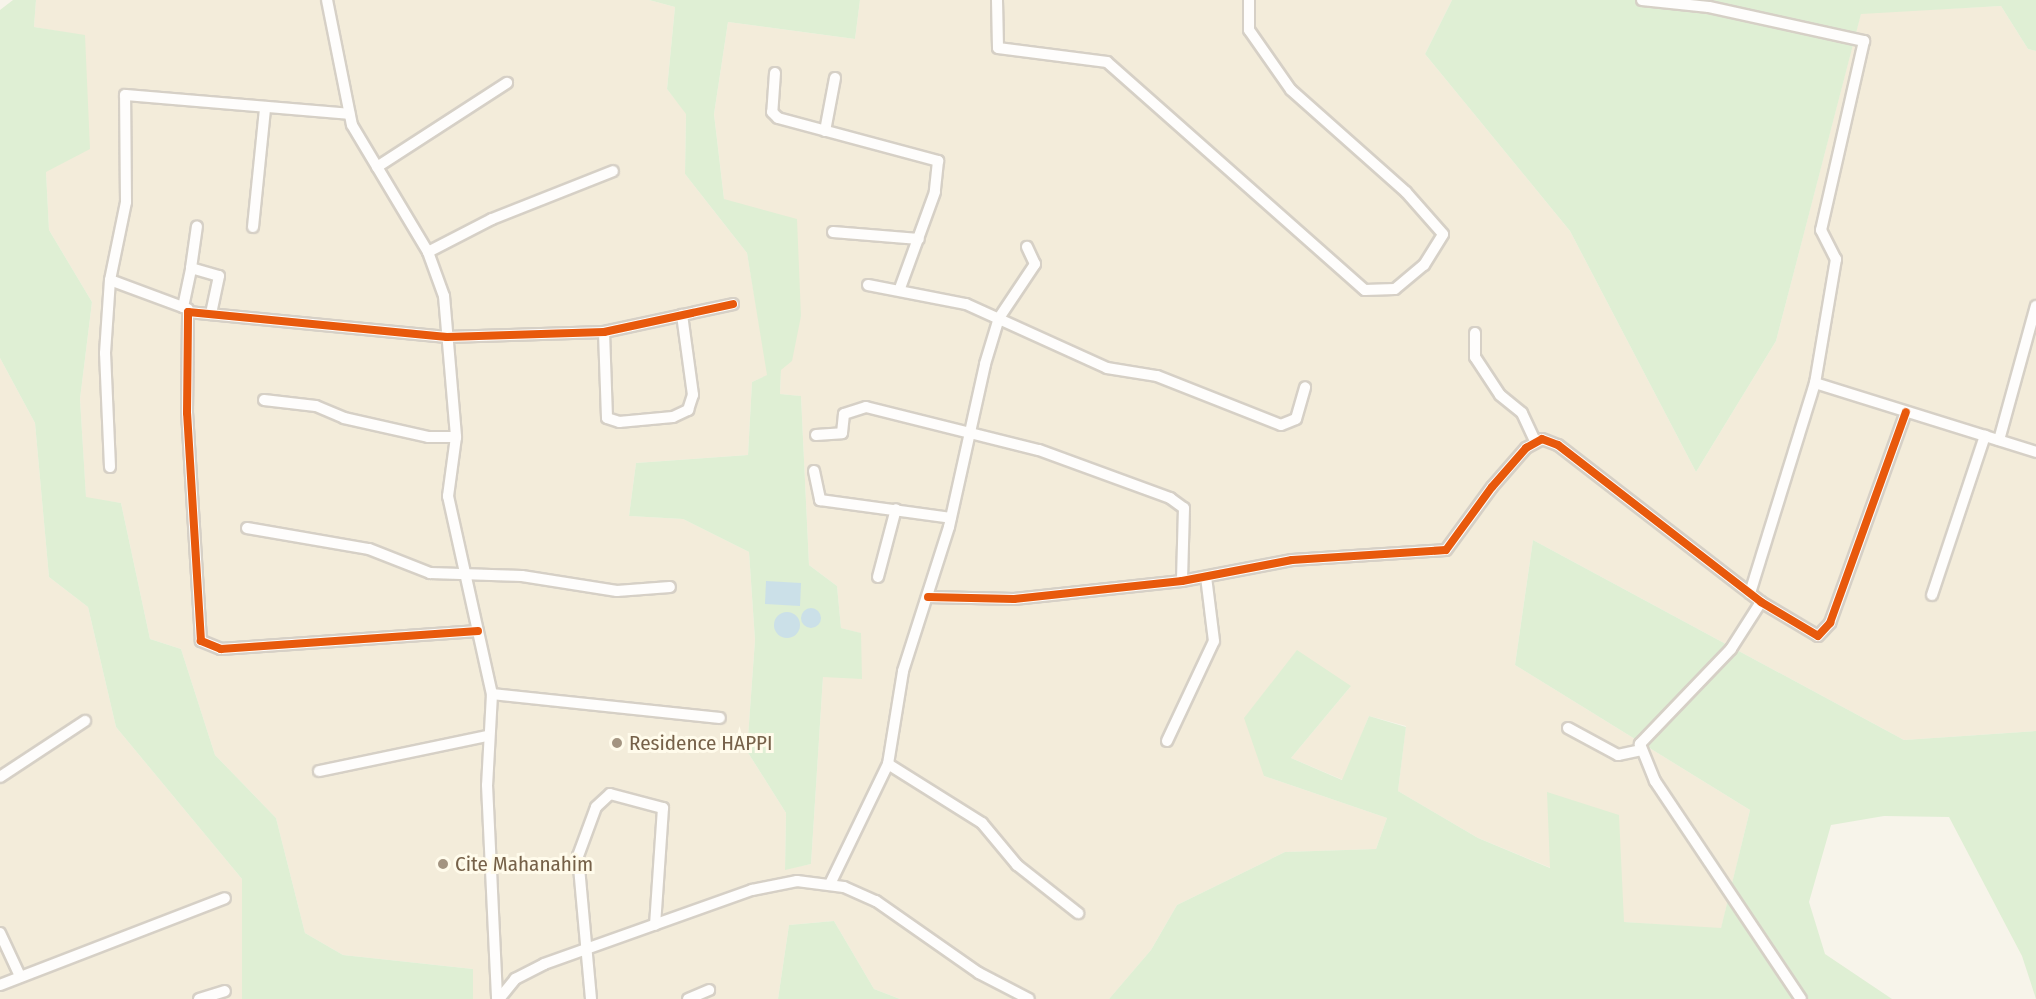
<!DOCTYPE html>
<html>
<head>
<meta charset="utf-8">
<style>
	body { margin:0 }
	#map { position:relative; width:2036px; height:999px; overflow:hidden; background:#f7f4ea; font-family:"Fira Sans Condensed",sans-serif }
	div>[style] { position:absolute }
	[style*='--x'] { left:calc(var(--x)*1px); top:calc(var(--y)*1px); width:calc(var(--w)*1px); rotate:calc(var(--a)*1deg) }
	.residential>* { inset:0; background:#f3ecda }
	.green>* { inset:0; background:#dfefd4 }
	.water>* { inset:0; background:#cbe0e8 }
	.round { border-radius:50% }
	.roads { filter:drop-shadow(2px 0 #d6d0c6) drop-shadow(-2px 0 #d6d0c6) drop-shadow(0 2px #d6d0c6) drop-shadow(0 -2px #d6d0c6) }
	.street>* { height:10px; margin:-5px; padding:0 5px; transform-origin:5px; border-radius:5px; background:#fefdfc }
	.cycleway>* { height:8px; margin:-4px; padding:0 4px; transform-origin:4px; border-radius:4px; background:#e8590c }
	.dots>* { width:16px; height:16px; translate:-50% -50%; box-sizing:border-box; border:3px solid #fffbeb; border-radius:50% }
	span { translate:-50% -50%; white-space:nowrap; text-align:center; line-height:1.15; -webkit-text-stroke:6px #fffbeb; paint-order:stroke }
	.poi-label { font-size:21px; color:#766149 }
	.left { translate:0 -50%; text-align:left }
</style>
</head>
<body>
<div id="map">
	<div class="residential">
		<i style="clip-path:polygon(36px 0,649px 0,675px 7px,667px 89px,686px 113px,685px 174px,747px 253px,768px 375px,752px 382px,748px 455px,636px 463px,629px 516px,683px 519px,749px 552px,755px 640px,747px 751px,786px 813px,785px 869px,811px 864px,823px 677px,860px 633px,841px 628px,837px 586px,809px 565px,801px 396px,780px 394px,781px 370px,801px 316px,724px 199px,714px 114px,728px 22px,855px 39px,860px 0,1452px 0,1425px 54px,1570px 231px,1696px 472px,1776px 341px,1861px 13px,2001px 6px,2028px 49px,2036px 51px,2036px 731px,1904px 740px,1533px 540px,1515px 665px,1750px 810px,1721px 929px,1624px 922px,1551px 868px,1478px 838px,1398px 791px,1406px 726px,1369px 716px,1343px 780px,1291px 758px,1351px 686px,1264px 776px,1387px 818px,1376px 849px,1285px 852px,1177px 905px,1151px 950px,1109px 999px,900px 999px,874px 989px,834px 921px,789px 925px,778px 999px,473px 999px,473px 969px,343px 955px,305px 933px,276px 818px,215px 755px,181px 649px,150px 639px,121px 503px,86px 498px,80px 399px,92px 302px,49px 230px,46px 172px,85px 36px,34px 27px)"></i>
		<i style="clip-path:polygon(0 358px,35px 423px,49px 577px,88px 607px,116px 727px,242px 879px,242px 999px,0 999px)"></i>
	</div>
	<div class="green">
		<i style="clip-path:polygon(13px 0,36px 0,34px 27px,85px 35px,90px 149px,46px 172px,49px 230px,92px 302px,80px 399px,86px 497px,121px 503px,150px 639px,181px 649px,215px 755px,276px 818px,305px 933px,343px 955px,473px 969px,473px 999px,242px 999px,242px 879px,116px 727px,88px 607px,49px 577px,35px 423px,0 358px,0 10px)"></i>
		<i style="clip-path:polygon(649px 0,860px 0,855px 39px,728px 22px,714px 114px,724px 199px,797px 219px,801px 316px,792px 361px,781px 370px,780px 394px,801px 396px,809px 565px,837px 586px,841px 628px,861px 633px,862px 679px,823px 677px,811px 864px,785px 870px,786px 813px,747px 751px,755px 640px,749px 552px,683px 519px,629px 516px,636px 463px,748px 455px,752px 382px,767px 375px,747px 253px,685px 174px,686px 114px,667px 89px,675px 7px)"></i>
		<i style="clip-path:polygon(1452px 0,2036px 0,2036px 51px,2028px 49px,2001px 6px,1861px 14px,1776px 341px,1696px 472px,1570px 231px,1425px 54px)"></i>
		<i style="clip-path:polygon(1533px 540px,1904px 740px,2036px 731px,2036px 999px,2022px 956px,1949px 817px,1884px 816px,1831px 825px,1809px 902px,1825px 954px,1892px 999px,1109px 999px,1151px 950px,1177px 905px,1285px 852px,1376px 849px,1387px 818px,1264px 776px,1244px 718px,1297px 650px,1351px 686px,1291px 758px,1342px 780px,1369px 716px,1406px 727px,1398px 791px,1478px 838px,1550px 868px,1547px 792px,1619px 815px,1624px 922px,1721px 928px,1750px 810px,1515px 665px)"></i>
		<i style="clip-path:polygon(834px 921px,874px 989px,900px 999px,778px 999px,789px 925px)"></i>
	</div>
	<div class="water">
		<i style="clip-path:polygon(766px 581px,801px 583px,800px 606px,765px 604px)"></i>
		<i class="round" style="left:801px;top:608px;width:20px;height:20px"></i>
		<i class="round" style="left:774px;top:612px;width:26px;height:26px"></i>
	</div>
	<div class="roads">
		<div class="street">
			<i style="--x:327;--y:0;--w:127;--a:78.7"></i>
			<i style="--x:352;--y:125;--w:148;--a:59.1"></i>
			<i style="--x:428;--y:252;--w:47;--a:70"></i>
			<i style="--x:444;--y:296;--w:142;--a:85.1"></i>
			<i style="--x:456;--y:437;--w:60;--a:97.7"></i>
			<i style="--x:448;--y:496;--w:203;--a:77.5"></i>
			<i style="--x:492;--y:694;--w:91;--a:93.1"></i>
			<i style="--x:487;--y:785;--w:214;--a:87.3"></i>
			<i style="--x:997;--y:0;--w:48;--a:88.8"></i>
			<i style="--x:998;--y:48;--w:110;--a:7.3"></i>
			<i style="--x:1107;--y:62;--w:344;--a:41.5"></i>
			<i style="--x:1365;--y:290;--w:30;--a:-2"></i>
			<i style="--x:1395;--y:289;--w:38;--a:-40"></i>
			<i style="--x:1424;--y:265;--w:36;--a:-58"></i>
			<i style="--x:1443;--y:234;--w:56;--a:-131.4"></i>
			<i style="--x:1406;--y:192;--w:154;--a:-138.4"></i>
			<i style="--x:1291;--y:90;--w:73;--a:-125"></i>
			<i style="--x:1249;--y:30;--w:30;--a:-90"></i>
			<i style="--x:1642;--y:0;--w:67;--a:6"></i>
			<i style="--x:1709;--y:7;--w:159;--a:12.4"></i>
			<i style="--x:1864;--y:41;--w:194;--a:102.8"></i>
			<i style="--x:1821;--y:230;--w:33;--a:63"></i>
			<i style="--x:1836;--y:259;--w:126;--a:99.6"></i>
			<i style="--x:1815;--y:383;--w:220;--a:107.2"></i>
			<i style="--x:775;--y:73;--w:39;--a:94"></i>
			<i style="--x:772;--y:112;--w:8;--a:45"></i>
			<i style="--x:778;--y:118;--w:166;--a:15"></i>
			<i style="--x:938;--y:161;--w:31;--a:96"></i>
			<i style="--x:935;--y:192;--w:102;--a:110"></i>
			<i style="--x:825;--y:131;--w:54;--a:-79.3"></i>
			<i style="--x:377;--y:167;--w:155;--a:-32.9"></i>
			<i style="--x:253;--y:227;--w:119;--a:-84.2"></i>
			<i style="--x:833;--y:232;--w:86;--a:4.7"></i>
			<i style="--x:428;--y:252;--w:72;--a:-27.3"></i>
			<i style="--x:492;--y:219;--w:130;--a:-21.6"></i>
			<i style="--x:191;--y:268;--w:42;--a:-81.9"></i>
			<i style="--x:110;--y:280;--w:83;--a:20.4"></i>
			<i style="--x:868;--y:285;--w:100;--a:11"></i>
			<i style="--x:966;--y:304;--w:155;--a:24.4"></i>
			<i style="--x:1107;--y:368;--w:51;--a:9.1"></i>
			<i style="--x:1157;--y:376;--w:133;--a:21.6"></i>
			<i style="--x:1281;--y:425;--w:16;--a:-22"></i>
			<i style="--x:1296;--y:419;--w:33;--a:-74"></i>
			<i style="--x:183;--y:307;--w:40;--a:-78"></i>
			<i style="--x:191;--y:268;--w:29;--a:16"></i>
			<i style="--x:219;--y:276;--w:39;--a:102"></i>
			<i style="--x:604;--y:332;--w:86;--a:88"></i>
			<i style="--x:607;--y:418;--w:13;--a:18"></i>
			<i style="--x:619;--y:422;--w:54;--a:-5.3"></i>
			<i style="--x:673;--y:417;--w:17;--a:-25"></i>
			<i style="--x:688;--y:410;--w:16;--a:-72"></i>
			<i style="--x:693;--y:395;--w:81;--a:-97.8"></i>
			<i style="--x:1475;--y:333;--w:24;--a:90"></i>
			<i style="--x:1475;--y:357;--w:45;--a:56.7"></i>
			<i style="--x:1500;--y:395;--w:28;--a:39"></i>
			<i style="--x:1522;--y:413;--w:31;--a:65"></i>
			<i style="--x:1815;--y:383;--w:232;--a:17.3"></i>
			<i style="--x:264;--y:400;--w:52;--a:6.6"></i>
			<i style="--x:316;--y:406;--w:30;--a:23"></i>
			<i style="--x:344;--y:418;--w:86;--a:12.7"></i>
			<i style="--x:428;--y:437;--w:28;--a:0"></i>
			<i style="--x:816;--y:435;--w:26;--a:-4"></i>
			<i style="--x:842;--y:433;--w:19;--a:-84"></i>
			<i style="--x:844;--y:414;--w:23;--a:-18"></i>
			<i style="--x:866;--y:407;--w:178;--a:14"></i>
			<i style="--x:1039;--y:450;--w:140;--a:20.1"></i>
			<i style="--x:1170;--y:498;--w:17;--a:36"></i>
			<i style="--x:1184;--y:508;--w:73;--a:91.6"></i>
			<i style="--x:1999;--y:440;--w:139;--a:-74.6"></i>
			<i style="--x:110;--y:467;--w:114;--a:-92.5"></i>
			<i style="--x:105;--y:353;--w:73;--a:-86.1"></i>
			<i style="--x:110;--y:280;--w:80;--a:-78.4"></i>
			<i style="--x:126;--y:202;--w:107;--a:-90.5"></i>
			<i style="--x:125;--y:95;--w:225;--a:4.8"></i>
			<i style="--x:814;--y:471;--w:30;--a:78"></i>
			<i style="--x:820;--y:500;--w:132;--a:7.8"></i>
			<i style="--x:247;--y:528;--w:124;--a:9.8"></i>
			<i style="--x:369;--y:549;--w:66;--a:21.5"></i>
			<i style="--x:430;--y:573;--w:92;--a:1.9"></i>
			<i style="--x:522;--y:576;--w:96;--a:9"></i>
			<i style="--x:617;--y:591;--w:53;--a:-4.3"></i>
			<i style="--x:878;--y:577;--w:70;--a:-75.2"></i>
			<i style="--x:1932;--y:595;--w:168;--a:-71.6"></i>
			<i style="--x:928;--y:597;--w:86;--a:1.3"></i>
			<i style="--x:1014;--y:599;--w:169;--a:-6.1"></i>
			<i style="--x:1182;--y:581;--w:112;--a:-10.8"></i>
			<i style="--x:1292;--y:560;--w:154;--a:-3.7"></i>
			<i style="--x:1446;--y:550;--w:78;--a:-53.9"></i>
			<i style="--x:1492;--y:487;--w:52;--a:-48.9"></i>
			<i style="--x:1526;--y:448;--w:18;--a:-29"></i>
			<i style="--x:1542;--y:439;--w:17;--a:21"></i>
			<i style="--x:1558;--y:445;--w:257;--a:37.7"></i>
			<i style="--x:1761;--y:602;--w:66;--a:30.8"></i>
			<i style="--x:1818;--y:636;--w:18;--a:-47"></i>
			<i style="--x:1830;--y:623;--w:224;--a:-70.2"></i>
			<i style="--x:1761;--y:602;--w:56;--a:122.6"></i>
			<i style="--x:1731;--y:649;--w:132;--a:133.8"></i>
			<i style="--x:1640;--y:744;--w:40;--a:68"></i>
			<i style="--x:1655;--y:781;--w:262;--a:56.2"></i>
			<i style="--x:478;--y:631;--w:258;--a:176"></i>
			<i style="--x:221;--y:649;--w:22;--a:-158"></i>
			<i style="--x:201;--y:641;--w:228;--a:-93.5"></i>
			<i style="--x:187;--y:413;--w:101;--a:-89.4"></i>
			<i style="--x:188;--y:312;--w:260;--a:5.5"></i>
			<i style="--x:447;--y:337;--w:157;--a:-1.8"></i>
			<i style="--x:604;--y:332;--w:132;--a:-12.2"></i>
			<i style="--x:492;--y:694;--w:229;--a:6"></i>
			<i style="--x:1568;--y:728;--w:57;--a:28.4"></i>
			<i style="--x:1618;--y:755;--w:24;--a:-12"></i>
			<i style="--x:1167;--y:741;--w:110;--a:-64.8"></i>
			<i style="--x:1214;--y:641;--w:64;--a:-97.1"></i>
			<i style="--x:888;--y:764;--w:111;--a:32.1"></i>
			<i style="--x:982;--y:823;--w:55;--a:50.2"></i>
			<i style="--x:1017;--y:865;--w:78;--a:38.2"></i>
			<i style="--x:319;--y:771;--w:172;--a:-11.8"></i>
			<i style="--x:0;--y:777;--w:102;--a:-33.4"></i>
			<i style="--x:830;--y:884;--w:133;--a:-64.2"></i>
			<i style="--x:888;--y:764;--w:94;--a:-80.8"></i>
			<i style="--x:903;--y:671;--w:151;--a:-72.3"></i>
			<i style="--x:949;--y:527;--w:167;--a:-77.5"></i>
			<i style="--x:985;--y:364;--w:48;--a:-73.1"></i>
			<i style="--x:999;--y:318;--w:65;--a:-56.3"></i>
			<i style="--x:1035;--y:264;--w:19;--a:-115"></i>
			<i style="--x:0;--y:933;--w:47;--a:65.1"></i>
			<i style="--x:0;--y:985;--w:241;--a:-21.1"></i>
			<i style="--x:199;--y:999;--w:27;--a:-17"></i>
			<i style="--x:499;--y:999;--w:26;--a:-51"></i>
			<i style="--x:515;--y:979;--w:33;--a:-27"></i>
			<i style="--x:544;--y:964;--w:221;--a:-19.6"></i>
			<i style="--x:752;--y:890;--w:46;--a:-11.3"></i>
			<i style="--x:797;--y:881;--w:47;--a:7.3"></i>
			<i style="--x:844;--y:887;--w:35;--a:24"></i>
			<i style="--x:876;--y:901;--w:126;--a:35"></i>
			<i style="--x:979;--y:973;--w:56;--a:27.5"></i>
			<i style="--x:591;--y:999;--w:144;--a:-95.2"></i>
			<i style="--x:578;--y:856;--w:52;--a:-69.8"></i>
			<i style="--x:596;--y:807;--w:19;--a:-43"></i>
			<i style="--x:610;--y:794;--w:55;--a:14.8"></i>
			<i style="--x:663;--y:808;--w:117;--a:93.9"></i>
			<i style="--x:688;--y:999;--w:23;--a:-23"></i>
		</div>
	</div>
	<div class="cycleway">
		<i style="--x:928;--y:597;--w:86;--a:1.3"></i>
		<i style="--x:1014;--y:599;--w:169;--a:-6.1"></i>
		<i style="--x:1182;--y:581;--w:112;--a:-10.8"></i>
		<i style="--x:1292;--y:560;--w:154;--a:-3.7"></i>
		<i style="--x:1446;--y:550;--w:78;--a:-53.9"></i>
		<i style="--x:1492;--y:487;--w:52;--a:-48.9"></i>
		<i style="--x:1526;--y:448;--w:18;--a:-29"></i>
		<i style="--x:1542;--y:439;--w:17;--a:21"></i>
		<i style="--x:1558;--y:445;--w:257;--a:37.7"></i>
		<i style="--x:1761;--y:602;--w:66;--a:30.8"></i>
		<i style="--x:1818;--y:636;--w:18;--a:-47"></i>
		<i style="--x:1830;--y:623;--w:224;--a:-70.2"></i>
		<i style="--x:478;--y:631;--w:258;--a:176"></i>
		<i style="--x:221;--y:649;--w:22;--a:-158"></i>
		<i style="--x:201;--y:641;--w:228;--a:-93.5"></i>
		<i style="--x:187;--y:413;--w:101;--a:-89.4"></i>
		<i style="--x:188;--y:312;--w:260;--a:5.5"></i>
		<i style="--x:447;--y:337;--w:157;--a:-1.8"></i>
		<i style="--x:604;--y:332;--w:132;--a:-12.2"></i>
	</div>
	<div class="dots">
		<i style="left:617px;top:743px;background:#a39481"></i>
		<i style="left:443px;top:864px;background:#a39481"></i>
	</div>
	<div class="poi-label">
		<span class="left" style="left:629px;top:743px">Residence HAPPI</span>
		<span class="left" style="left:455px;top:864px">Cite Mahanahim</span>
	</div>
</div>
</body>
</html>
